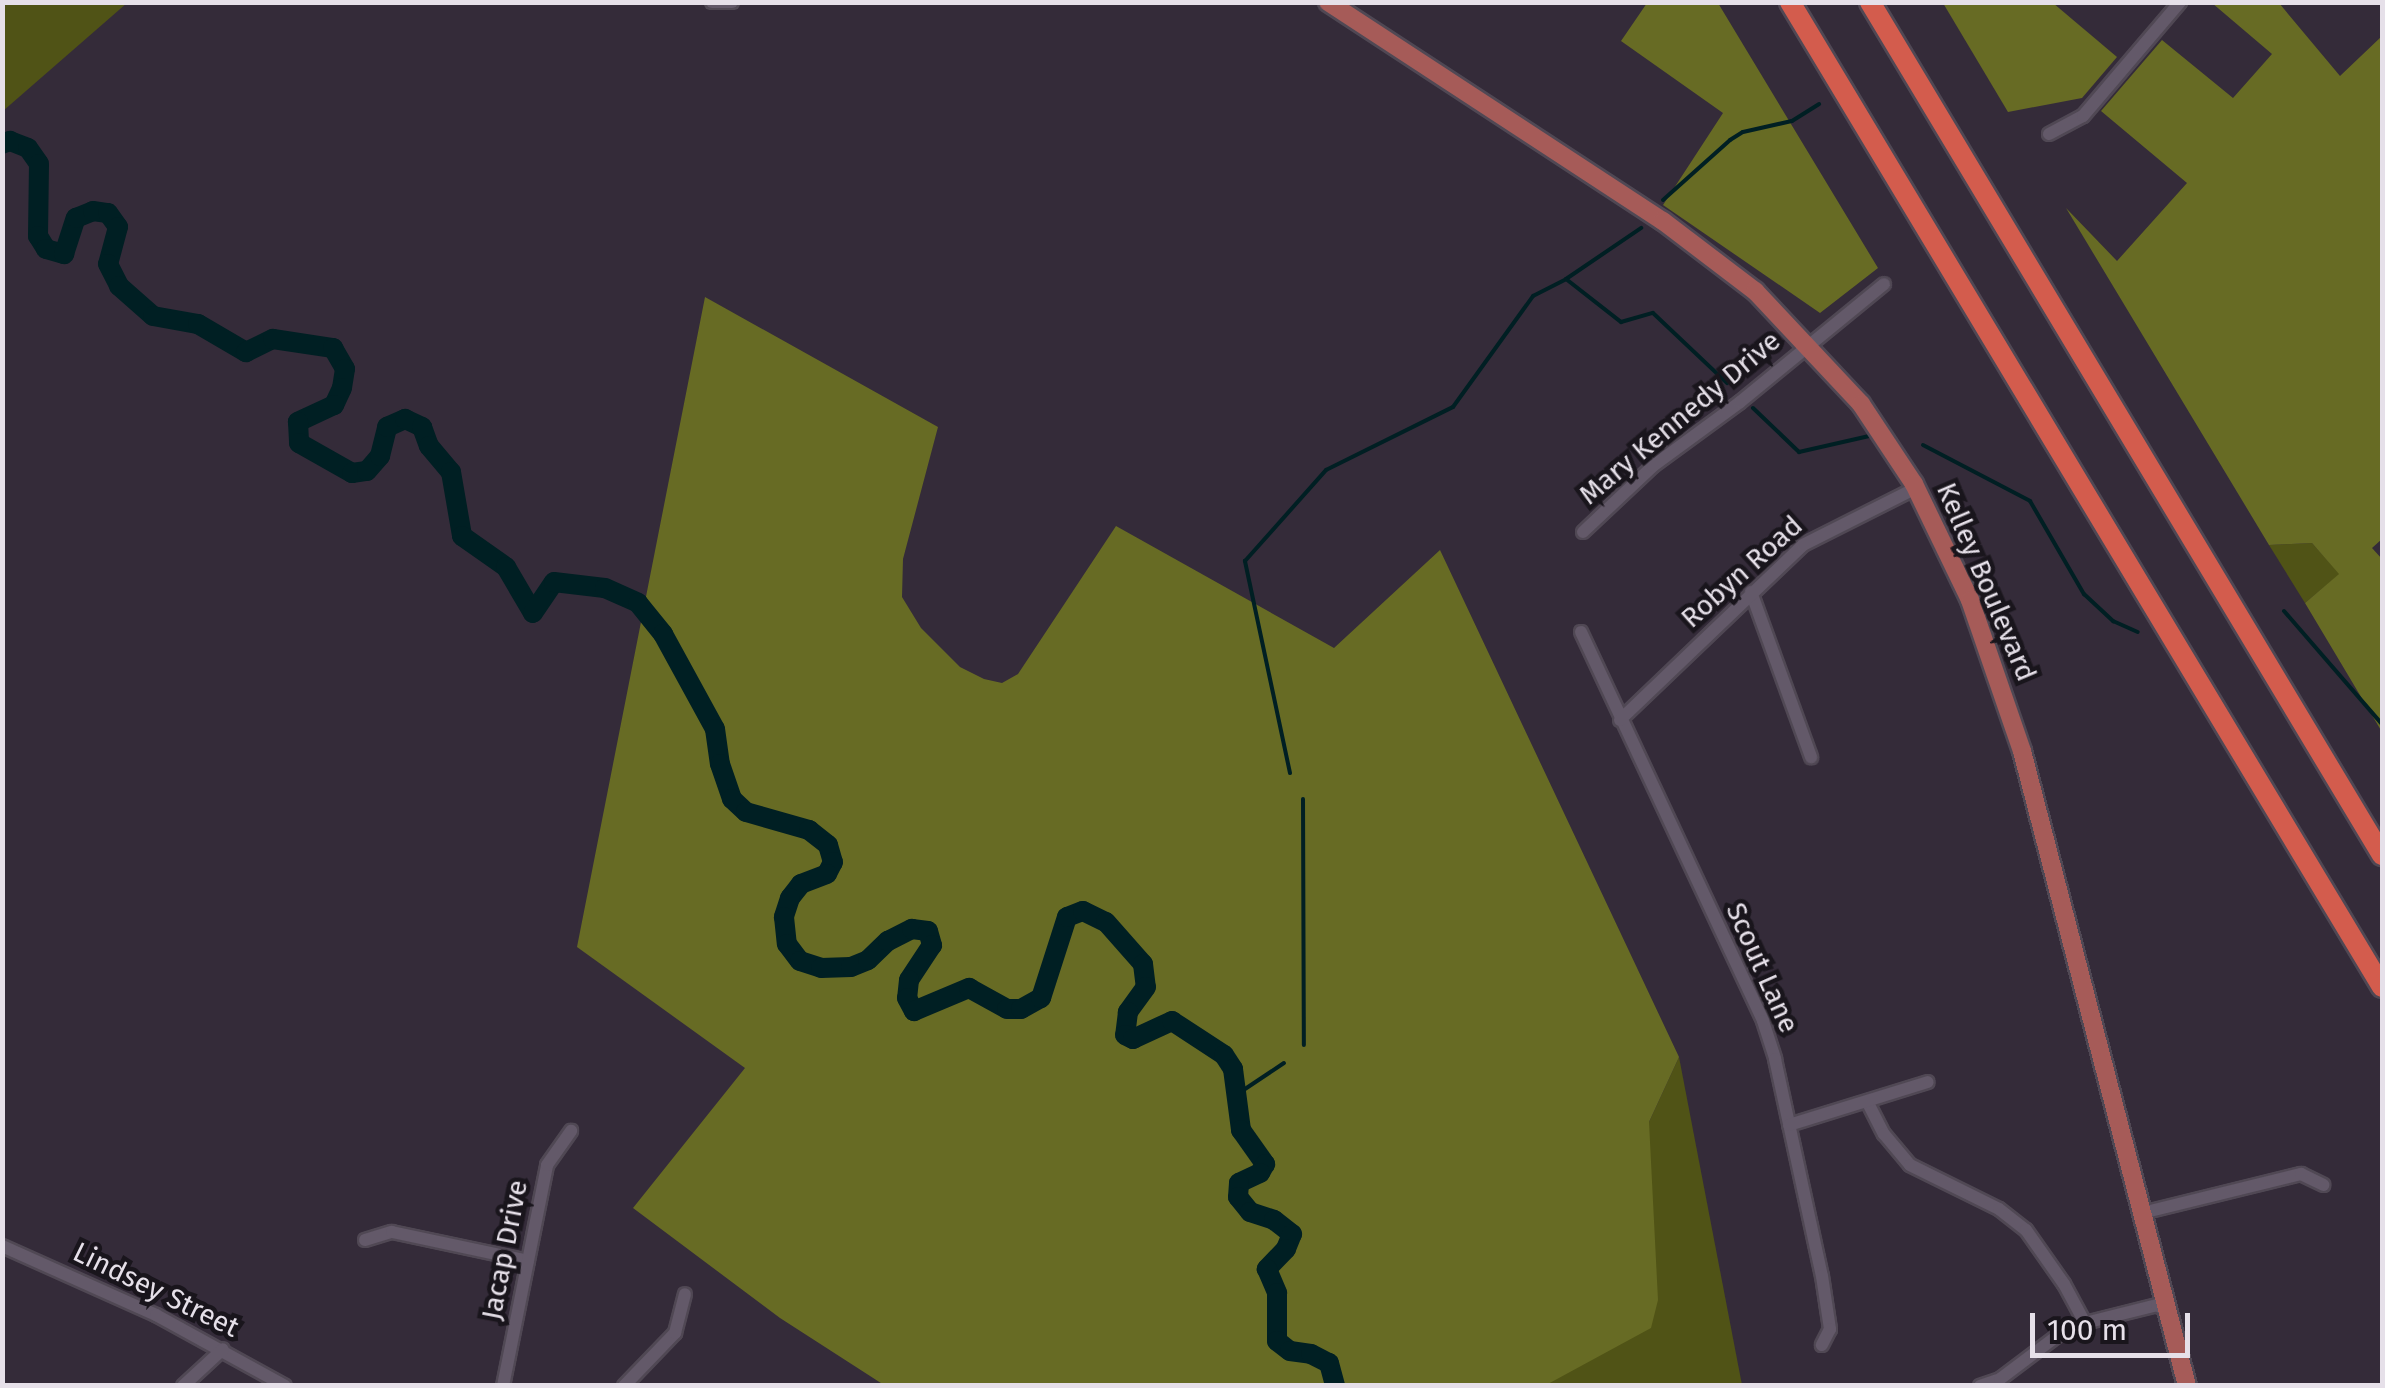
<!DOCTYPE html>
<html>
<head>
<meta charset="utf-8">
<style>
	body { margin:0 }
	#map { position:relative; width:2385px; height:1388px; overflow:hidden; background:#342b39; font-family:"Fira Sans",sans-serif }
	div>[style] { position:absolute }
	[style*='--x'] { left:calc(var(--x)*1px); top:calc(var(--y)*1px); width:calc(var(--w)*1px); rotate:calc(var(--a)*1deg) }
	.green>* { inset:0; background:#505316 }
	.forest>* { inset:0; background:#676b24 }
	.stream>* { height:4px; margin:-2px; padding:0 2px; transform-origin:2px; border-radius:2px; background:#001f23 }
	.river>* { height:20px; margin:-10px; padding:0 10px; transform-origin:10px; border-radius:10px; background:#001f23 }
	.roads { filter:drop-shadow(2px 0 #504854) drop-shadow(-2px 0 #504854) drop-shadow(0 2px #504854) drop-shadow(0 -2px #504854) }
	.minor>* { height:12px; margin:-6px; padding:0 6px; transform-origin:6px; border-radius:6px; background:#635969 }
	.major>* { height:18px; margin:-9px; padding:0 9px; transform-origin:9px; border-radius:9px; background:#a65b58 }
	.highway>* { height:20px; margin:-10px; padding:0 10px; transform-origin:10px; border-radius:10px; background:#d35c4d }
	span { translate:-50% -50%; white-space:nowrap; text-align:center; line-height:1.15; -webkit-text-stroke:9px #19151c; paint-order:stroke }
	.street-label { font-size:28px; color:#e6e0e9 }
	.frame { position:absolute; inset:0; border:5px solid #e6e0e9; pointer-events:none }
	.scale { position:absolute; left:2030px; top:1313px; width:160px; height:45px; box-sizing:border-box; border:5px solid #e6e0e9; border-top:0; padding-left:12px; font-size:30px; line-height:35px; white-space:nowrap; color:#e6e0e9; -webkit-text-stroke:8px #19151c; paint-order:stroke }
</style>
</head>
<body>
<div id="map">
	<div class="green">
		<i style="clip-path:polygon(3px 2px,127px 2px,127px 3px,3px 111px)"></i>
		<i style="clip-path:polygon(2312px 543px,2340px 574px,2305px 603px,2269px 545px)"></i>
		<i style="clip-path:polygon(1679px 1057px,1742px 1385px,1546px 1386px,1649px 1122px)"></i>
	</div>
	<div class="forest">
		<i style="clip-path:polygon(1647px 3px,1718px 3px,1878px 268px,1820px 313px,1663px 205px,1723px 113px,1621px 41px)"></i>
		<i style="clip-path:polygon(1943px 3px,2053px 3px,2117px 57px,2082px 98px,2008px 112px)"></i>
		<i style="clip-path:polygon(2212px 3px,2279px 3px,2340px 76px,2382px 36px,2382px 539px,2372px 548px,2382px 559px,2382px 732px,2305px 603px,2339px 574px,2312px 543px,2269px 545px,2066px 208px,2117px 261px,2187px 183px,2101px 111px,2162px 40px,2233px 98px,2272px 54px)"></i>
		<i style="clip-path:polygon(705px 297px,938px 427px,903px 559px,902px 597px,921px 628px,960px 667px,984px 679px,1002px 683px,1018px 674px,1116px 526px,1334px 648px,1440px 550px,1679px 1057px,1649px 1122px,1658px 1300px,1651px 1328px,1546px 1385px,884px 1385px,780px 1318px,633px 1208px,745px 1068px,577px 947px)"></i>
	</div>
	<div class="stream">
		<i style="--x:1663;--y:200;--w:90;--a:-41.8"></i>
		<i style="--x:1730;--y:140;--w:15;--a:-32"></i>
		<i style="--x:1743;--y:132;--w:50;--a:-12.7"></i>
		<i style="--x:1792;--y:121;--w:32;--a:-32"></i>
		<i style="--x:1566;--y:279;--w:91;--a:-34.2"></i>
		<i style="--x:1753;--y:408;--w:64;--a:43.7"></i>
		<i style="--x:1799;--y:452;--w:72;--a:-12.9"></i>
		<i style="--x:1923;--y:445;--w:121;--a:27.6"></i>
		<i style="--x:2030;--y:501;--w:108;--a:59.9"></i>
		<i style="--x:2084;--y:594;--w:40;--a:43"></i>
		<i style="--x:2113;--y:621;--w:27;--a:24"></i>
		<i style="--x:2284;--y:611;--w:150;--a:49.1"></i>
		<i style="--x:1290;--y:773;--w:217;--a:-102"></i>
		<i style="--x:1245;--y:561;--w:122;--a:-48.3"></i>
		<i style="--x:1326;--y:470;--w:142;--a:-26.4"></i>
		<i style="--x:1453;--y:407;--w:137;--a:-54.2"></i>
		<i style="--x:1533;--y:296;--w:37;--a:-27"></i>
		<i style="--x:1566;--y:279;--w:70;--a:38"></i>
		<i style="--x:1621;--y:322;--w:33;--a:-16"></i>
		<i style="--x:1653;--y:313;--w:102;--a:43.4"></i>
		<i style="--x:1303;--y:799;--w:246;--a:89.8"></i>
		<i style="--x:1239;--y:1093;--w:54;--a:-33.7"></i>
	</div>
	<div class="river">
		<i style="--x:2;--y:144;--w:9;--a:-21"></i>
		<i style="--x:10;--y:141;--w:19;--a:21"></i>
		<i style="--x:28;--y:148;--w:19;--a:55"></i>
		<i style="--x:39;--y:164;--w:72;--a:90.8"></i>
		<i style="--x:38;--y:236;--w:15;--a:58"></i>
		<i style="--x:46;--y:249;--w:19;--a:16"></i>
		<i style="--x:64;--y:254;--w:38;--a:-72"></i>
		<i style="--x:76;--y:218;--w:18;--a:-22"></i>
		<i style="--x:93;--y:211;--w:15;--a:8"></i>
		<i style="--x:108;--y:213;--w:17;--a:54"></i>
		<i style="--x:118;--y:227;--w:38;--a:105"></i>
		<i style="--x:108;--y:264;--w:25;--a:63"></i>
		<i style="--x:119;--y:286;--w:45;--a:41.4"></i>
		<i style="--x:153;--y:316;--w:46;--a:10.1"></i>
		<i style="--x:198;--y:324;--w:56;--a:30.3"></i>
		<i style="--x:246;--y:352;--w:30;--a:-26"></i>
		<i style="--x:273;--y:339;--w:61;--a:8.5"></i>
		<i style="--x:333;--y:348;--w:24;--a:60"></i>
		<i style="--x:345;--y:369;--w:19;--a:99"></i>
		<i style="--x:342;--y:388;--w:19;--a:115"></i>
		<i style="--x:334;--y:405;--w:40;--a:155"></i>
		<i style="--x:298;--y:422;--w:21;--a:87"></i>
		<i style="--x:299;--y:443;--w:61;--a:29.5"></i>
		<i style="--x:352;--y:473;--w:15;--a:-8"></i>
		<i style="--x:367;--y:471;--w:20;--a:-49"></i>
		<i style="--x:380;--y:456;--w:30;--a:-76"></i>
		<i style="--x:387;--y:427;--w:20;--a:-24"></i>
		<i style="--x:405;--y:419;--w:19;--a:25"></i>
		<i style="--x:422;--y:427;--w:20;--a:70"></i>
		<i style="--x:429;--y:446;--w:34;--a:50"></i>
		<i style="--x:451;--y:472;--w:65;--a:80.2"></i>
		<i style="--x:462;--y:536;--w:54;--a:35.2"></i>
		<i style="--x:506;--y:567;--w:53;--a:59.6"></i>
		<i style="--x:533;--y:613;--w:37;--a:-56"></i>
		<i style="--x:554;--y:582;--w:51;--a:6.7"></i>
		<i style="--x:605;--y:588;--w:36;--a:24"></i>
		<i style="--x:638;--y:603;--w:40;--a:51"></i>
		<i style="--x:663;--y:634;--w:108;--a:61.3"></i>
		<i style="--x:715;--y:729;--w:35;--a:82"></i>
		<i style="--x:720;--y:764;--w:37;--a:71"></i>
		<i style="--x:732;--y:799;--w:19;--a:43"></i>
		<i style="--x:746;--y:812;--w:66;--a:15.9"></i>
		<i style="--x:809;--y:830;--w:24;--a:38"></i>
		<i style="--x:828;--y:845;--w:18;--a:74"></i>
		<i style="--x:833;--y:862;--w:13;--a:117"></i>
		<i style="--x:827;--y:874;--w:28;--a:159"></i>
		<i style="--x:801;--y:884;--w:18;--a:128"></i>
		<i style="--x:790;--y:898;--w:20;--a:108"></i>
		<i style="--x:784;--y:917;--w:27;--a:84"></i>
		<i style="--x:787;--y:944;--w:21;--a:53"></i>
		<i style="--x:800;--y:961;--w:22;--a:18"></i>
		<i style="--x:821;--y:968;--w:30;--a:-2"></i>
		<i style="--x:851;--y:967;--w:18;--a:-22"></i>
		<i style="--x:868;--y:960;--w:28;--a:-44"></i>
		<i style="--x:888;--y:941;--w:27;--a:-27"></i>
		<i style="--x:912;--y:929;--w:16;--a:7"></i>
		<i style="--x:928;--y:931;--w:15;--a:74"></i>
		<i style="--x:932;--y:945;--w:42;--a:123.3"></i>
		<i style="--x:909;--y:980;--w:18;--a:96"></i>
		<i style="--x:907;--y:998;--w:15;--a:62"></i>
		<i style="--x:914;--y:1011;--w:60;--a:-22.7"></i>
		<i style="--x:969;--y:988;--w:43;--a:28.9"></i>
		<i style="--x:1007;--y:1009;--w:14;--a:0"></i>
		<i style="--x:1021;--y:1009;--w:23;--a:-29"></i>
		<i style="--x:1041;--y:998;--w:85;--a:-72.2"></i>
		<i style="--x:1067;--y:917;--w:17;--a:-21"></i>
		<i style="--x:1083;--y:911;--w:25;--a:26"></i>
		<i style="--x:1106;--y:922;--w:56;--a:48.6"></i>
		<i style="--x:1143;--y:964;--w:23;--a:83"></i>
		<i style="--x:1146;--y:987;--w:31;--a:126"></i>
		<i style="--x:1128;--y:1012;--w:23;--a:97"></i>
		<i style="--x:1125;--y:1035;--w:9;--a:27"></i>
		<i style="--x:1133;--y:1039;--w:43;--a:-24.8"></i>
		<i style="--x:1172;--y:1021;--w:62;--a:33.2"></i>
		<i style="--x:1224;--y:1055;--w:17;--a:57"></i>
		<i style="--x:1233;--y:1069;--w:62;--a:82.5"></i>
		<i style="--x:1241;--y:1130;--w:42;--a:54.8"></i>
		<i style="--x:1265;--y:1164;--w:10;--a:119"></i>
		<i style="--x:1260;--y:1173;--w:23;--a:155"></i>
		<i style="--x:1239;--y:1183;--w:14;--a:94"></i>
		<i style="--x:1238;--y:1197;--w:19;--a:51"></i>
		<i style="--x:1250;--y:1212;--w:25;--a:18"></i>
		<i style="--x:1274;--y:1220;--w:23;--a:38"></i>
		<i style="--x:1292;--y:1234;--w:16;--a:112"></i>
		<i style="--x:1286;--y:1249;--w:28;--a:134"></i>
		<i style="--x:1267;--y:1269;--w:26;--a:67"></i>
		<i style="--x:1277;--y:1293;--w:48;--a:90"></i>
		<i style="--x:1277;--y:1341;--w:16;--a:38"></i>
		<i style="--x:1290;--y:1351;--w:21;--a:8"></i>
		<i style="--x:1311;--y:1354;--w:20;--a:27"></i>
		<i style="--x:1329;--y:1363;--w:24;--a:75"></i>
	</div>
	<div class="roads">
		<div class="minor">
			<i style="--x:712;--y:2;--w:20;--a:0"></i>
			<i style="--x:2049;--y:134;--w:38;--a:-28"></i>
			<i style="--x:2083;--y:116;--w:150;--a:-49.6"></i>
			<i style="--x:1583;--y:532;--w:96;--a:-43.3"></i>
			<i style="--x:1653;--y:466;--w:108;--a:-36.3"></i>
			<i style="--x:1740;--y:402;--w:186;--a:-39.3"></i>
			<i style="--x:1751;--y:592;--w:176;--a:70"></i>
			<i style="--x:1581;--y:632;--w:429;--a:64.9"></i>
			<i style="--x:1763;--y:1021;--w:40;--a:72"></i>
			<i style="--x:1775;--y:1059;--w:222;--a:77.8"></i>
			<i style="--x:1822;--y:1276;--w:54;--a:81.4"></i>
			<i style="--x:1830;--y:1329;--w:18;--a:117"></i>
			<i style="--x:1620;--y:720;--w:253;--a:-43.7"></i>
			<i style="--x:1803;--y:545;--w:127;--a:-26.8"></i>
			<i style="--x:1868;--y:1103;--w:35;--a:63"></i>
			<i style="--x:1884;--y:1134;--w:40;--a:50"></i>
			<i style="--x:1910;--y:1165;--w:99;--a:26.3"></i>
			<i style="--x:1999;--y:1209;--w:34;--a:38"></i>
			<i style="--x:2026;--y:1230;--w:66;--a:54.9"></i>
			<i style="--x:2064;--y:1284;--w:44;--a:61.7"></i>
			<i style="--x:1789;--y:1125;--w:145;--a:-17.2"></i>
			<i style="--x:2142;--y:1213;--w:164;--a:-13.8"></i>
			<i style="--x:2301;--y:1174;--w:25;--a:26"></i>
			<i style="--x:365;--y:1240;--w:28;--a:-17"></i>
			<i style="--x:392;--y:1232;--w:139;--a:12"></i>
			<i style="--x:2;--y:1246;--w:169;--a:24.1"></i>
			<i style="--x:156;--y:1315;--w:147;--a:28.8"></i>
			<i style="--x:183;--y:1386;--w:54;--a:-42.8"></i>
			<i style="--x:503;--y:1386;--w:225;--a:-78.7"></i>
			<i style="--x:547;--y:1165;--w:42;--a:-54.8"></i>
			<i style="--x:624;--y:1386;--w:74;--a:-46.1"></i>
			<i style="--x:675;--y:1333;--w:40;--a:-75.6"></i>
			<i style="--x:1980;--y:1386;--w:21;--a:-19"></i>
			<i style="--x:2000;--y:1379;--w:76;--a:-37"></i>
			<i style="--x:2061;--y:1333;--w:26;--a:-23"></i>
			<i style="--x:2085;--y:1323;--w:74;--a:-14"></i>
			<i style="--x:2157;--y:1305;--w:13;--a:32"></i>
		</div>
		<div class="major">
			<i style="--x:1328;--y:2;--w:400;--a:33.2"></i>
			<i style="--x:1663;--y:221;--w:116;--a:37.3"></i>
			<i style="--x:1755;--y:291;--w:155;--a:46.8"></i>
			<i style="--x:1861;--y:404;--w:96;--a:56.5"></i>
			<i style="--x:1914;--y:484;--w:129;--a:64.2"></i>
			<i style="--x:1970;--y:600;--w:160;--a:71"></i>
			<i style="--x:2022;--y:751;--w:656;--a:75.43"></i>
		</div>
		<div class="highway">
			<i style="--x:1790;--y:2;--w:1149;--a:58.99"></i>
			<i style="--x:1870;--y:2;--w:995;--a:59.03"></i>
		</div>
	</div>
	<div class="street-label">
		<span style="left:1680px;top:418px;rotate:-40deg">Mary Kennedy Drive</span>
		<span style="left:1742px;top:572px;rotate:-42deg">Robyn Road</span>
		<span style="left:1986px;top:582px;rotate:67deg">Kelley Boulevard</span>
		<span style="left:1762px;top:968px;rotate:66deg">Scout Lane</span>
		<span style="left:505px;top:1250px;rotate:-79deg">Jacap Drive</span>
		<span style="left:156px;top:1290px;rotate:26deg">Lindsey Street</span>
	</div>
	<div class="frame"></div>
	<div class="scale">100 m</div>
</div>
</body>
</html>
